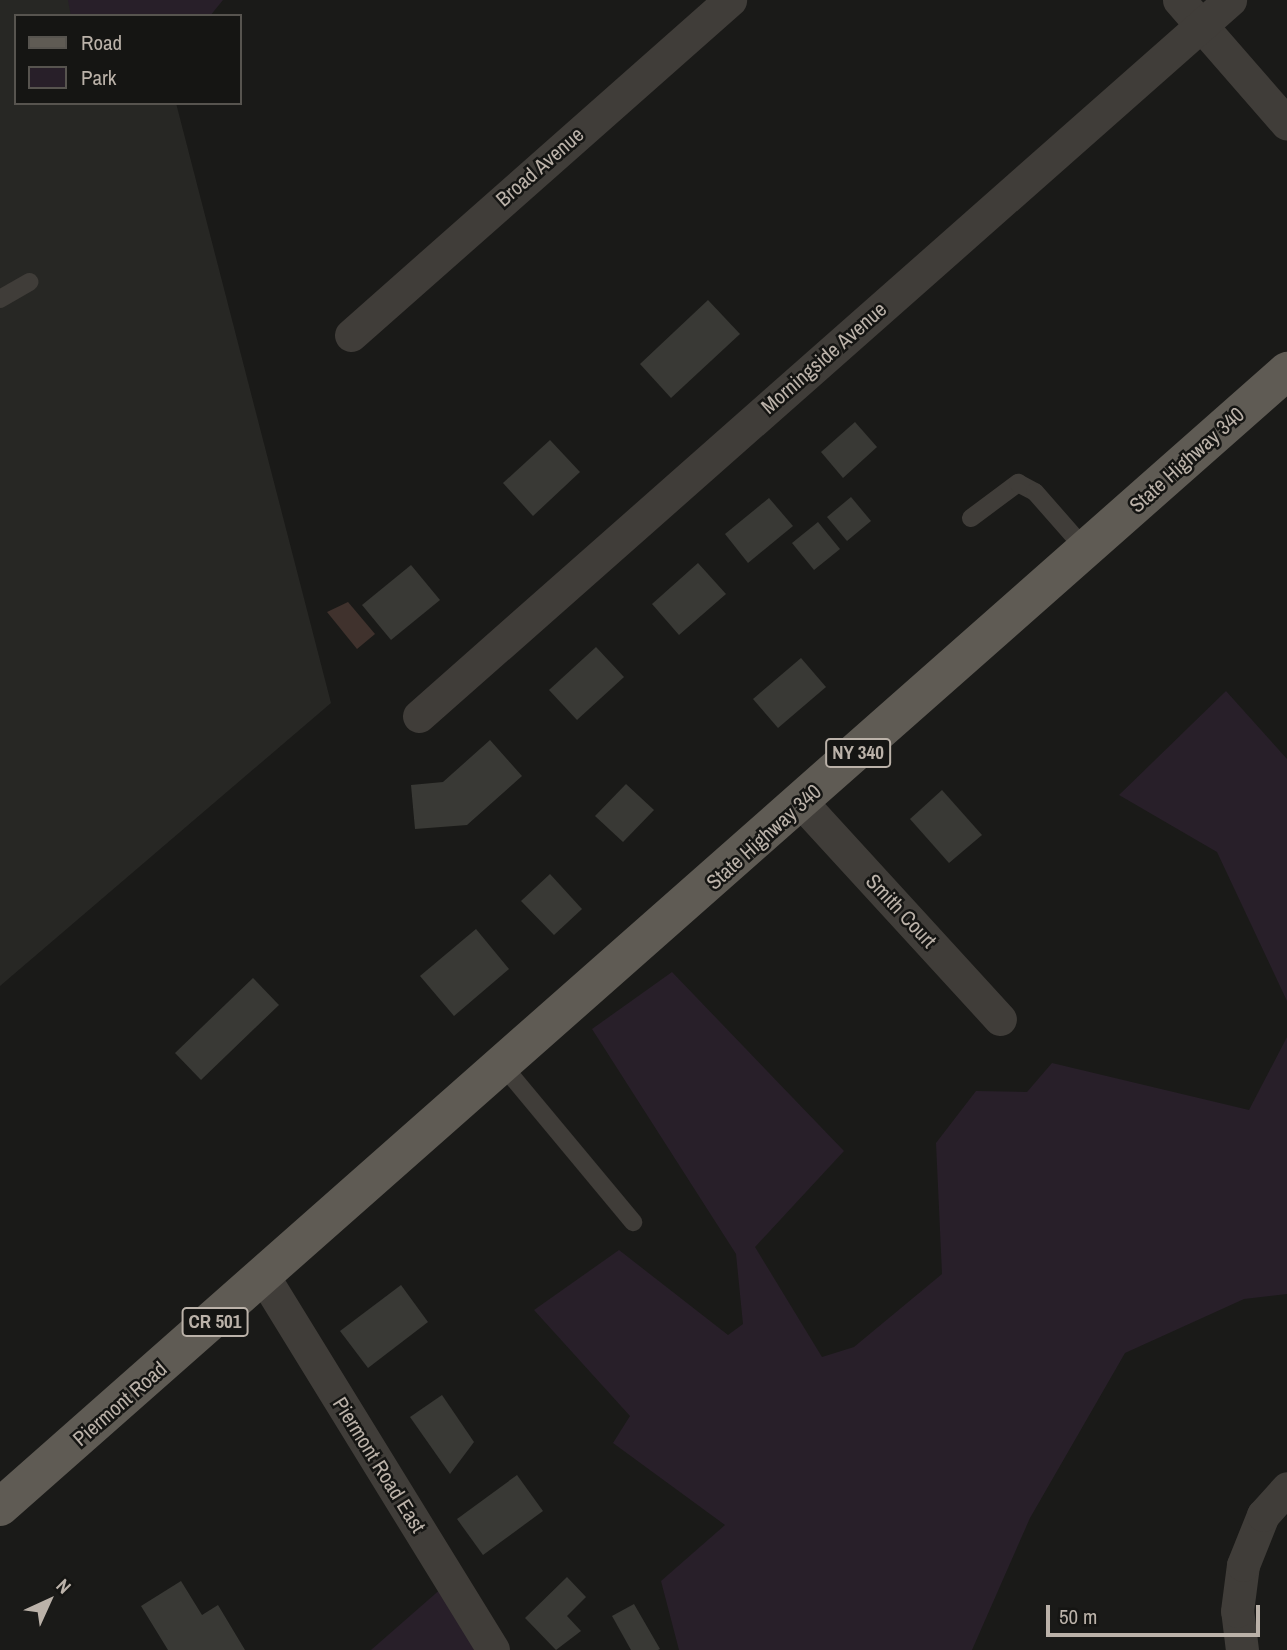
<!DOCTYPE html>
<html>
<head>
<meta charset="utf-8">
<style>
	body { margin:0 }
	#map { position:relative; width:1287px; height:1650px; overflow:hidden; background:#1a1a18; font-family:"Archivo Narrow",sans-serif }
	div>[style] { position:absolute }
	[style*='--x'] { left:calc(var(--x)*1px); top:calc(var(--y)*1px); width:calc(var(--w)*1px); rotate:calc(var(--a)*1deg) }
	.built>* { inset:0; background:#272724 }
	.green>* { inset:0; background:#281f29 }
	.water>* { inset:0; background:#40322d }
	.building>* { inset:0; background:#393935 }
	.service>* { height:18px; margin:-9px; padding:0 9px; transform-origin:9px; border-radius:9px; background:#403d39 }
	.minor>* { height:33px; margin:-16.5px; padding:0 16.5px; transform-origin:16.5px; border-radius:16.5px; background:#403d39 }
	.primary>* { height:38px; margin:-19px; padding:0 19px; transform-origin:19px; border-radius:19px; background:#5f5b54 }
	span { translate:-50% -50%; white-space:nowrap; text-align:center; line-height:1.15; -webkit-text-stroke:5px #151513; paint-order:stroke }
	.shield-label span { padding:2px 5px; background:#151513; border:2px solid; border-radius:5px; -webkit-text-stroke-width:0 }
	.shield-label { font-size:19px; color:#bbb2a9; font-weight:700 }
	.street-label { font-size:21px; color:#bbb2a9 }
	.legend { position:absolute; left:14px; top:14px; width:228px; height:91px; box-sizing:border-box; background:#151513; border:2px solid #57544f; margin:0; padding:9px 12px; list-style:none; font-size:21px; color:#bbb2a9 }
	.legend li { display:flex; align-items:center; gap:14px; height:35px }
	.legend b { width:35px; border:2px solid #57544f }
	.north { position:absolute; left:14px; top:1566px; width:70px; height:70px; -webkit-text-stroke:5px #151513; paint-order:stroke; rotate:45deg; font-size:19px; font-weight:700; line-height:28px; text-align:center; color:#bbb2a9 }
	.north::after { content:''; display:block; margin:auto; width:24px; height:32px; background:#bbb2a9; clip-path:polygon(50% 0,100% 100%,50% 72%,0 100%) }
	.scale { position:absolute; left:1046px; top:1605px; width:214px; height:32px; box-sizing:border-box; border:4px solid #bbb2a9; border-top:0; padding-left:9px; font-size:21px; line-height:24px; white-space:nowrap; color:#bbb2a9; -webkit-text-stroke:5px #151513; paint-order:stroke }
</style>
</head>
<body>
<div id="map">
	<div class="built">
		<i style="clip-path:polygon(0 0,150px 0,154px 16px,16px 16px,16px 103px,176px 103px,331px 703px,0 986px)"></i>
	</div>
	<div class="green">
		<i style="clip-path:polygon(68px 0,223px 0,210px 16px,71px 16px)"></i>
		<i style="clip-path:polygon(1226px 691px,1287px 759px,1287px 1001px,1217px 852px,1119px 795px)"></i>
		<i style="clip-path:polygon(672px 972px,844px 1151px,755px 1247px,822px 1357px,854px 1347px,942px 1274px,936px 1143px,976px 1091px,1027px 1092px,1052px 1063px,1249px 1110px,1287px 1037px,1287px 1294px,1244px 1299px,1125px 1353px,1030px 1518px,972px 1650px,679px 1650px,661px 1581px,725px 1525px,613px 1443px,630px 1416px,534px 1310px,619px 1250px,728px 1335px,743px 1324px,736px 1254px,592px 1029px)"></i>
		<i style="clip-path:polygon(443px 1587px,480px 1650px,371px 1650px)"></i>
	</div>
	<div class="water">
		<i style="clip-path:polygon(348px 602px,375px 634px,357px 649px,327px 612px)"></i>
	</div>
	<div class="building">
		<i style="clip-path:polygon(708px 300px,740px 334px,671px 398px,640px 364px)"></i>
		<i style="clip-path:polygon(855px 422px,877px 447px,843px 478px,821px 452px)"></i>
		<i style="clip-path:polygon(550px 440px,580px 472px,533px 516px,503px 483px)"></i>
		<i style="clip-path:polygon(851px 497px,871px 521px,847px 541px,827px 517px)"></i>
		<i style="clip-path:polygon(769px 498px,793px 526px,748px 563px,725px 534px)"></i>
		<i style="clip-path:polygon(818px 522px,840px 549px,814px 570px,792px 543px)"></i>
		<i style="clip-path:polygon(698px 563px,726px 594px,679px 635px,652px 604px)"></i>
		<i style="clip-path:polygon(411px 565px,440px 600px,391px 640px,362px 605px)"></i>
		<i style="clip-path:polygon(596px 647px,624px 677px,577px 720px,549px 690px)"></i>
		<i style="clip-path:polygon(801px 658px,826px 687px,778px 728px,753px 699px)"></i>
		<i style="clip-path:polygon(490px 740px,522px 776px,467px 825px,415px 829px,411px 785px,443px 782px)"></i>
		<i style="clip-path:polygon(626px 784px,654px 810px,623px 842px,595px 816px)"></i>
		<i style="clip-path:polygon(942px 790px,982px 835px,949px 863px,910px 819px)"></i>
		<i style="clip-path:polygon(550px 874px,582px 909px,554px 935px,521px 901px)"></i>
		<i style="clip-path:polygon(476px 929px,509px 969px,454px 1016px,420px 976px)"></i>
		<i style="clip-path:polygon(253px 978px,279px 1005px,201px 1080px,175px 1053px)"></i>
		<i style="clip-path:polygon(401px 1285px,428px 1322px,368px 1368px,340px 1331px)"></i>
		<i style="clip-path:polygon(442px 1395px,474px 1442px,450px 1474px,410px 1417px)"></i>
		<i style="clip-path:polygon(517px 1475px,543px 1511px,483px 1555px,457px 1519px)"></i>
		<i style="clip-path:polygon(567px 1577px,586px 1597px,567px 1616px,581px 1631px,556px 1650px,525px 1618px)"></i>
		<i style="clip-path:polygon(181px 1581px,202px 1615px,218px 1605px,245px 1650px,168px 1650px,141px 1606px)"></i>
		<i style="clip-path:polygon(634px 1604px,660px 1649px,658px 1650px,631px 1650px,612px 1616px)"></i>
	</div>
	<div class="service">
		<i style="--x:0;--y:299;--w:34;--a:-30"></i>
		<i style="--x:971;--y:518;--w:59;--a:-36.7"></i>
		<i style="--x:1018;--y:483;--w:19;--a:28"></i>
		<i style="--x:1035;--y:492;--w:77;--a:48.7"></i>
		<i style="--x:504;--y:1067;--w:202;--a:50.2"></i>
	</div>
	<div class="minor">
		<i style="--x:1179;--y:0;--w:164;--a:48.9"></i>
		<i style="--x:351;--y:335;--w:506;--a:-41.47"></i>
		<i style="--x:419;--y:716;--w:1082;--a:-41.44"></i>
		<i style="--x:802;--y:803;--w:293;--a:47.5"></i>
		<i style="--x:265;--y:1279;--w:435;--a:58.4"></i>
		<i style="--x:1242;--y:1650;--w:39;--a:-97"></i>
		<i style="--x:1237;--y:1611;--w:46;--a:-82.6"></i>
		<i style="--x:1243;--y:1565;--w:54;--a:-68.2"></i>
		<i style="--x:1263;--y:1515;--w:36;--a:-48"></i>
	</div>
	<div class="primary">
		<i style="--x:0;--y:1507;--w:1717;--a:-41.43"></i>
	</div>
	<div class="shield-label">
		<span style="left:858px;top:753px">NY 340</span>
		<span style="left:215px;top:1322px">CR 501</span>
	</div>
	<div class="street-label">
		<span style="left:540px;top:167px;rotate:-41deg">Broad Avenue</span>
		<span style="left:824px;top:358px;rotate:-41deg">Morningside Avenue</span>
		<span style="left:1187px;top:460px;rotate:-42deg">State Highway 340</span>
		<span style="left:764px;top:837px;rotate:-42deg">State Highway 340</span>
		<span style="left:901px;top:911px;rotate:47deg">Smith Court</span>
		<span style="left:120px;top:1404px;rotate:-41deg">Piermont Road</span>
		<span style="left:379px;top:1465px;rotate:58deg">Piermont Road East</span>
	</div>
	<ul class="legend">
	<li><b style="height:9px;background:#5f5b54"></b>Road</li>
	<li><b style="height:19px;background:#281f29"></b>Park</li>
	</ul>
	<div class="north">N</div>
	<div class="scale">50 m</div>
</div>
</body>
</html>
